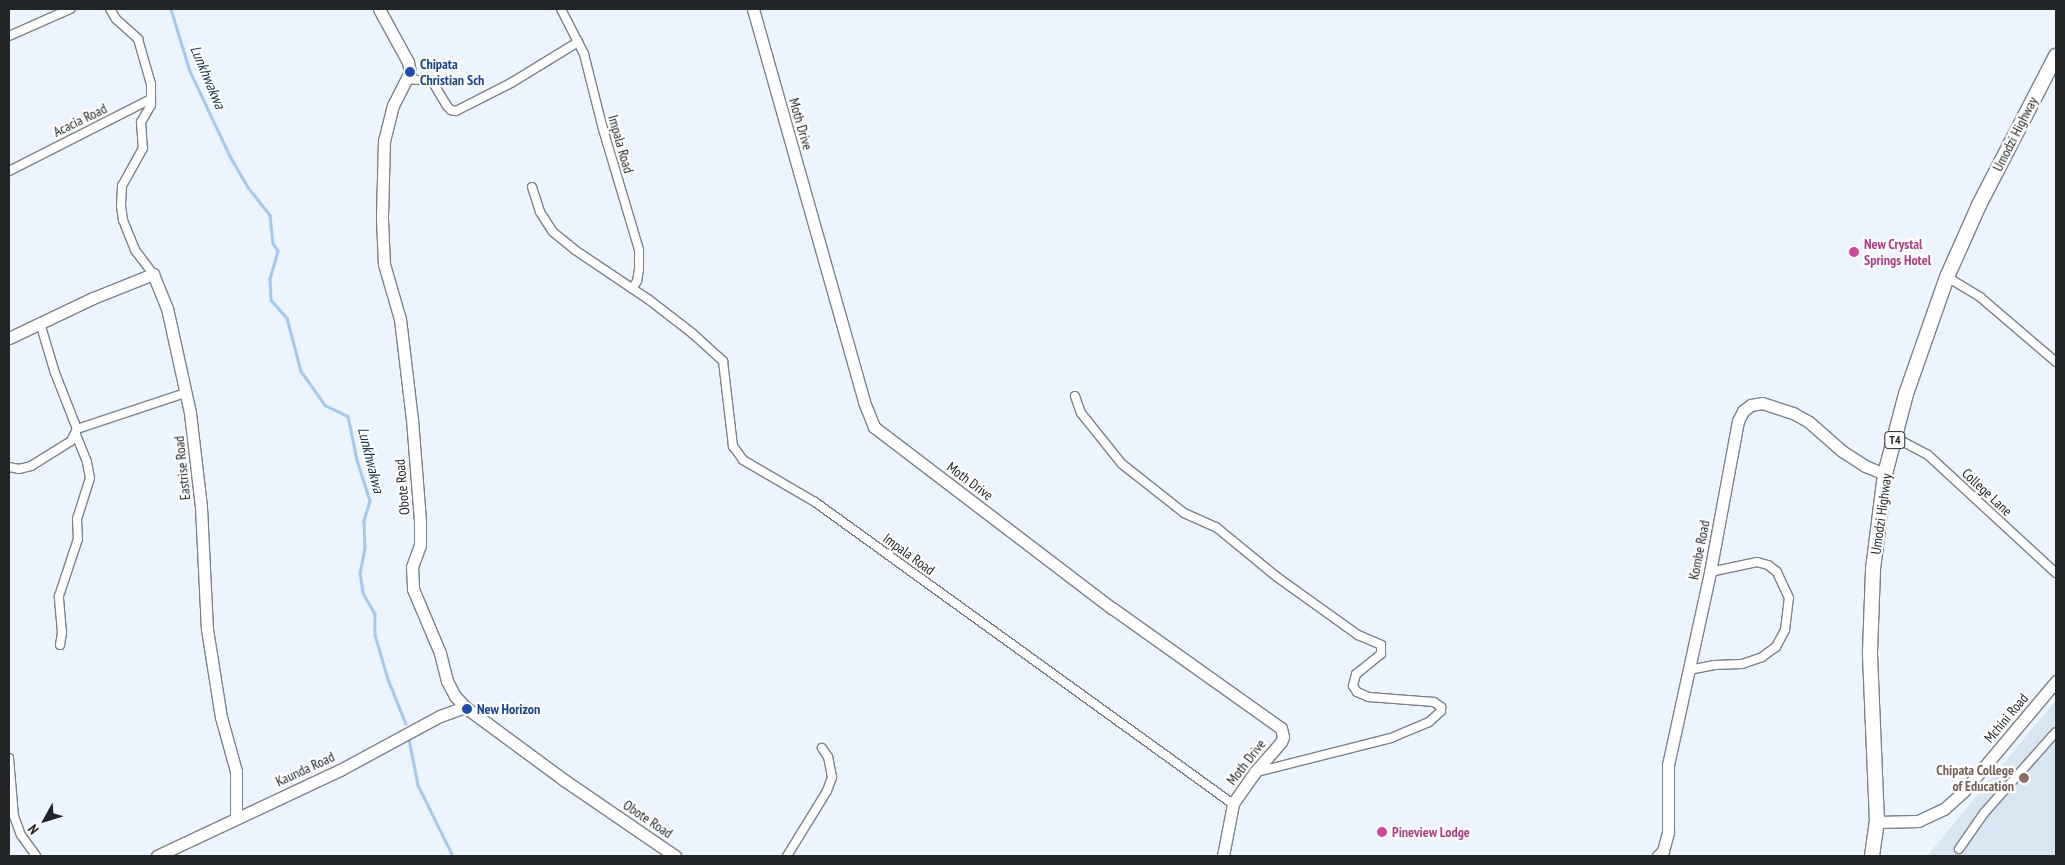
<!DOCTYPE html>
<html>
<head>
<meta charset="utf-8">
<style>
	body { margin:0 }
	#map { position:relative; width:2065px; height:865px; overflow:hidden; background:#ecf4fd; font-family:"PT Sans Narrow",sans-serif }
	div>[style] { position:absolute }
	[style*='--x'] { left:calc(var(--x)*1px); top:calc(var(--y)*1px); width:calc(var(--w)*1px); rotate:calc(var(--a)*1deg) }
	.built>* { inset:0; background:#d8e6f4 }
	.stream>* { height:2.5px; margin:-1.25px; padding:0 1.25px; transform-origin:1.25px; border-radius:1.25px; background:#a1caf2 }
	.roads { filter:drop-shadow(1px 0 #7b8289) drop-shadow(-1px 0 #7b8289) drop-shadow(0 1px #7b8289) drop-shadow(0 -1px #7b8289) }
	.street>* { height:8px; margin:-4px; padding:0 4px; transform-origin:4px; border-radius:4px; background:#fff }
	.secondary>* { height:11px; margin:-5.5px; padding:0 5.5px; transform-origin:5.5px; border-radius:5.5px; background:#fff }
	.highway>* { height:14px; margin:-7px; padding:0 7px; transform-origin:7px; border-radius:7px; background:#fff }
	.dots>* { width:14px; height:14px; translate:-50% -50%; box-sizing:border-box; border:2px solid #fff; border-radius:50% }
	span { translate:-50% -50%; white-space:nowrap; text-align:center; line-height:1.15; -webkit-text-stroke:4.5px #fff; paint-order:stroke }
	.shield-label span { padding:1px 4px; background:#fff; border:1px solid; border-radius:4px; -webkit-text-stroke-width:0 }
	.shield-label { font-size:12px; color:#222528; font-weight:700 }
	.transit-label { font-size:14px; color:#164399; font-weight:700 }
	.left { translate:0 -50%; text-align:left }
	.street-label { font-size:14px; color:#222528 }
	.hotel-label { font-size:14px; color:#b23c85; font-weight:700 }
	.education-label { font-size:14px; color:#785e54; font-weight:700 }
	.right { translate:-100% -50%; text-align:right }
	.water-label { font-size:15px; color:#173550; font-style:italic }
	.frame { position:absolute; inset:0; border:10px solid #222528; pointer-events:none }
	.north { position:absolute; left:20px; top:795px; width:50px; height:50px; -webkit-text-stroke:4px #fff; paint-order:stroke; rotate:231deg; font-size:14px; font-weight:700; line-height:20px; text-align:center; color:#222528 }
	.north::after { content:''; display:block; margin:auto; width:18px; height:22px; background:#222528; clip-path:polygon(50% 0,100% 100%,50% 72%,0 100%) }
</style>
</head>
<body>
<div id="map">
	<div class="built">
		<i style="clip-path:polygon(2056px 700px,2056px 856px,1927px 856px)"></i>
	</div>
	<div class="stream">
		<i style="--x:171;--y:9;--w:65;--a:73"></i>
		<i style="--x:190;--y:71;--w:94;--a:64.8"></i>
		<i style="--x:230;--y:156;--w:36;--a:60"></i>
		<i style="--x:248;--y:187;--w:36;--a:52"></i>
		<i style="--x:270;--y:215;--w:28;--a:84"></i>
		<i style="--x:273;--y:243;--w:9;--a:58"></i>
		<i style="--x:278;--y:251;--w:29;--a:106"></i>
		<i style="--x:270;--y:279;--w:21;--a:87"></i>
		<i style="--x:271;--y:300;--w:24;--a:48"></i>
		<i style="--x:287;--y:318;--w:55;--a:75.2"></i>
		<i style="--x:301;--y:371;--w:42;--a:54.8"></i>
		<i style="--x:325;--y:405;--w:25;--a:26"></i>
		<i style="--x:348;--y:416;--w:45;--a:78.4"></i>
		<i style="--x:357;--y:460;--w:43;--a:72.4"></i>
		<i style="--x:370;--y:501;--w:21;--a:107"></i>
		<i style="--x:364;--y:521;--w:27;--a:88"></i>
		<i style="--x:365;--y:548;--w:25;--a:101"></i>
		<i style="--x:360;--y:573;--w:20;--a:81"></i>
		<i style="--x:363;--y:593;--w:24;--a:60"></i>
		<i style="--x:375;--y:614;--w:21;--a:90"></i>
		<i style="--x:375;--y:635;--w:46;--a:73.5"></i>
		<i style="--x:388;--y:679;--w:48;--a:68.2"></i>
		<i style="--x:409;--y:739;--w:47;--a:78.9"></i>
		<i style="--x:418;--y:785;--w:79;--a:63.8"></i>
	</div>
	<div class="roads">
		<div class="street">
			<i style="--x:110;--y:9;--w:12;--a:59"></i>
			<i style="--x:116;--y:19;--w:30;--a:42"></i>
			<i style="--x:138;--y:39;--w:47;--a:73.9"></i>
			<i style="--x:151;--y:84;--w:21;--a:90"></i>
			<i style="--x:151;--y:105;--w:20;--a:120"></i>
			<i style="--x:141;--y:122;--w:26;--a:86"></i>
			<i style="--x:143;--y:148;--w:43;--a:118.9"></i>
			<i style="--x:122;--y:186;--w:20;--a:93"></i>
			<i style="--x:121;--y:206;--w:14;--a:82"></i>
			<i style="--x:123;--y:220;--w:32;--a:68"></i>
			<i style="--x:135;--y:250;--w:30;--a:53"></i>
			<i style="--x:561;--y:9;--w:51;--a:62.9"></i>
			<i style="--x:584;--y:54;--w:77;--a:75.8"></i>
			<i style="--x:603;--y:129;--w:126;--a:73.4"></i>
			<i style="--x:639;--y:250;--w:19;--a:90"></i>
			<i style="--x:639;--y:269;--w:12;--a:99"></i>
			<i style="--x:637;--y:281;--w:9;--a:122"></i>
			<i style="--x:9;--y:36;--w:67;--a:-23.9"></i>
			<i style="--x:407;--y:79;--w:25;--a:5"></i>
			<i style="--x:432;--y:81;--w:29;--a:59"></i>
			<i style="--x:447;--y:106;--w:6;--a:45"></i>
			<i style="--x:451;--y:110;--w:5;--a:11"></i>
			<i style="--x:456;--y:111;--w:62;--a:-27"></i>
			<i style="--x:511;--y:83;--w:79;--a:-31.5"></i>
			<i style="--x:9;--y:171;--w:159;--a:-26.9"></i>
			<i style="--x:532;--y:187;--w:26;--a:72"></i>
			<i style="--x:540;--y:212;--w:24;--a:57"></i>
			<i style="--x:553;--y:232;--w:28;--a:39"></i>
			<i style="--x:575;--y:250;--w:88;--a:33.9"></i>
			<i style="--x:648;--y:299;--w:56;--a:37.7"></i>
			<i style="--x:692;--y:333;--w:42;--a:42.1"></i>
			<i style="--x:723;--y:361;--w:86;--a:83.3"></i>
			<i style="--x:733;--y:446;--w:17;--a:54"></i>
			<i style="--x:743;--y:460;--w:83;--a:30.3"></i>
			<i style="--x:815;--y:502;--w:516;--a:35.85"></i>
			<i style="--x:1947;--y:277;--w:39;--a:31"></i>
			<i style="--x:1980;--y:297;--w:100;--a:40.5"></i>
			<i style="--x:1075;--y:396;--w:18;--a:71"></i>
			<i style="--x:1081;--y:413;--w:65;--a:51.2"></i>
			<i style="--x:1122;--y:464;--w:79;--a:38.3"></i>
			<i style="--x:1184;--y:513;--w:35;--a:24"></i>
			<i style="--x:1216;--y:527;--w:79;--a:39.3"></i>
			<i style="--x:1277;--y:577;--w:100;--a:35.6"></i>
			<i style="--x:1358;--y:635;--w:25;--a:23"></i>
			<i style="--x:1381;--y:645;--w:9;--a:90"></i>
			<i style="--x:1381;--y:654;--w:32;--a:141"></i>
			<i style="--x:1356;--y:674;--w:12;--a:104"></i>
			<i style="--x:1353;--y:686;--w:7;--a:56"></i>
			<i style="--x:1357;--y:692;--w:13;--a:23"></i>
			<i style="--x:1369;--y:697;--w:65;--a:4.4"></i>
			<i style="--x:1434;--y:702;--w:9;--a:36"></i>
			<i style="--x:1441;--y:707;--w:4;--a:90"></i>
			<i style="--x:1441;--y:711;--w:16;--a:137"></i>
			<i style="--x:1429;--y:722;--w:41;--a:157.2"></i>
			<i style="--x:1391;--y:738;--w:138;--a:165.8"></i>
			<i style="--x:77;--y:429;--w:114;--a:-18.4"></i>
			<i style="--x:1896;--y:438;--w:36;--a:28"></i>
			<i style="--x:1928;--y:455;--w:174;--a:42.7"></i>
			<i style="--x:9;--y:467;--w:10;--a:11"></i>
			<i style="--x:19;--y:469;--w:12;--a:-14"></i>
			<i style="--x:31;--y:466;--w:47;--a:-32"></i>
			<i style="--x:71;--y:441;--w:13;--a:-63"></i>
			<i style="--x:77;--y:429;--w:60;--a:-111.4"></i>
			<i style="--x:55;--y:373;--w:52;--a:-106.7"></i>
			<i style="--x:60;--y:645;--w:12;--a:-81"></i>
			<i style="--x:62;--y:633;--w:37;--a:-95"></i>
			<i style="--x:59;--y:596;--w:60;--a:-71.6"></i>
			<i style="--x:78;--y:539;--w:20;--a:-93"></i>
			<i style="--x:77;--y:519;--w:43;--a:-72.4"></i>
			<i style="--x:90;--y:478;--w:16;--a:-101"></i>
			<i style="--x:87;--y:462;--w:29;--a:-112"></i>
			<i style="--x:1689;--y:670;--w:26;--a:-11"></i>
			<i style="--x:1715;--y:665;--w:27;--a:-2"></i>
			<i style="--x:1742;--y:664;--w:21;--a:-19"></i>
			<i style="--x:1762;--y:657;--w:17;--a:-36"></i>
			<i style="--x:1776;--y:647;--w:19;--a:-62"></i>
			<i style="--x:1785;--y:630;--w:32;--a:-83"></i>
			<i style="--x:1789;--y:598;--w:29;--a:-115"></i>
			<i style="--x:1777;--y:572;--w:11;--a:-142"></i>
			<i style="--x:1768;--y:565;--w:11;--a:-165"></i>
			<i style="--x:1757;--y:562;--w:48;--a:168"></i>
			<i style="--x:9;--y:758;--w:58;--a:85.1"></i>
			<i style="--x:14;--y:816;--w:20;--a:70"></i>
			<i style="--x:21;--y:835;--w:26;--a:54"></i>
			<i style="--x:1959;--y:849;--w:44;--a:-55.2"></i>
			<i style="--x:1984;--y:813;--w:108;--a:-48.4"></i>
			<i style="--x:787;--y:856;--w:76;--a:-58.4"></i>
			<i style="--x:827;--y:791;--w:15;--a:-70"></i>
			<i style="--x:832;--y:777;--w:20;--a:-101"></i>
			<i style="--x:828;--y:757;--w:11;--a:-124"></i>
		</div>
		<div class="secondary">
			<i style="--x:379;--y:9;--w:60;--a:61.3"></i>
			<i style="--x:408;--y:62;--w:10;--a:79"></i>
			<i style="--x:410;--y:72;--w:37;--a:117"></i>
			<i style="--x:393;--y:105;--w:36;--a:104"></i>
			<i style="--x:384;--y:140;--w:79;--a:91.5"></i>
			<i style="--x:382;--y:219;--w:45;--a:87.5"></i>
			<i style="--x:384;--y:264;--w:57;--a:73.8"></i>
			<i style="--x:400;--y:319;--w:101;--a:83.2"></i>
			<i style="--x:412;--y:419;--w:102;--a:85.5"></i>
			<i style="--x:420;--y:521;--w:24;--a:90"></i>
			<i style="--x:420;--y:545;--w:23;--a:110"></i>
			<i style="--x:412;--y:567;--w:22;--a:87"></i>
			<i style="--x:413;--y:589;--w:69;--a:67.1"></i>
			<i style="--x:440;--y:653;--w:29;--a:76"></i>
			<i style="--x:447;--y:681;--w:17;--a:62"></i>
			<i style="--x:455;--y:696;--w:15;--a:48"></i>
			<i style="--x:465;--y:707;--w:123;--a:36.4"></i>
			<i style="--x:564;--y:780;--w:135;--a:34.4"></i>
			<i style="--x:753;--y:9;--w:408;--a:74.2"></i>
			<i style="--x:864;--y:402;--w:27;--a:68"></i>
			<i style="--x:874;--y:427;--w:299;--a:37.3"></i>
			<i style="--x:1112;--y:608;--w:207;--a:35.4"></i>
			<i style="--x:1281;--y:728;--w:9;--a:77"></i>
			<i style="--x:1283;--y:737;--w:5;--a:112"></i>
			<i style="--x:1281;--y:742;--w:40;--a:131"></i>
			<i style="--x:1255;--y:772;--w:39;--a:125"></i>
			<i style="--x:1233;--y:804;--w:53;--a:100.9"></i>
			<i style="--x:9;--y:338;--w:93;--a:-25.5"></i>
			<i style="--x:93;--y:298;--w:65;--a:-21.8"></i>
			<i style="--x:153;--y:274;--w:37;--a:68"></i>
			<i style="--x:167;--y:308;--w:107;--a:77.6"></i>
			<i style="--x:190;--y:413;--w:95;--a:83.3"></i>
			<i style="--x:201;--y:507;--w:122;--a:87.2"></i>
			<i style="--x:207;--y:629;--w:89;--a:81"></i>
			<i style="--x:221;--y:717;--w:56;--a:74.5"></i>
			<i style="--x:236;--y:771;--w:47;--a:90"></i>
			<i style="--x:1877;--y:822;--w:41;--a:-1.4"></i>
			<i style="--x:1918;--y:821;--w:29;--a:-25"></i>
			<i style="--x:1944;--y:809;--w:25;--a:-42"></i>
			<i style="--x:1963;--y:792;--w:145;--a:-50"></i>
			<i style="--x:157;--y:856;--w:202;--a:-25.2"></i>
			<i style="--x:340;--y:770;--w:114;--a:-28.4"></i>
			<i style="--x:440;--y:716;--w:27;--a:-20"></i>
			<i style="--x:1658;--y:856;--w:7;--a:-45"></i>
			<i style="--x:1663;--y:851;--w:20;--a:-75"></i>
			<i style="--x:1668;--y:832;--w:67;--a:-90"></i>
			<i style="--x:1668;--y:765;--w:198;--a:-77.7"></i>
			<i style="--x:1710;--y:572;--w:154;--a:-79.5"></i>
			<i style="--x:1738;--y:421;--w:11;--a:-63"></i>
			<i style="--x:1743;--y:411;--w:10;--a:-37"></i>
			<i style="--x:1751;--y:405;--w:11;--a:-10"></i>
			<i style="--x:1762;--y:403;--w:33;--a:18"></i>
			<i style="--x:1793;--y:413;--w:18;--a:29"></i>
			<i style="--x:1809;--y:422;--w:44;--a:41.3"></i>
			<i style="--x:1842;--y:451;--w:27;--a:33"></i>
			<i style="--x:1865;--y:466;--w:22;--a:22"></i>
		</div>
		<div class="highway">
			<i style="--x:1872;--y:856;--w:34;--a:-82"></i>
			<i style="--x:1877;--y:822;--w:170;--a:-92.4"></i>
			<i style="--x:1870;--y:652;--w:83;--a:-87.9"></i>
			<i style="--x:1873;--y:569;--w:96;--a:-82.8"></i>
			<i style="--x:1885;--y:474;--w:83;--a:-75.3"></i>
			<i style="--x:1906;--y:394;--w:124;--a:-70.7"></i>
			<i style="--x:1947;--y:277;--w:79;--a:-66"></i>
			<i style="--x:1979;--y:205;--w:168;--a:-62.7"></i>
		</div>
	</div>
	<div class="dots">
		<i style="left:410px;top:72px;background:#1a4fb4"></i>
		<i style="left:1854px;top:252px;background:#d1479c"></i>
		<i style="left:467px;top:709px;background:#1a4fb4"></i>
		<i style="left:2024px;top:778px;background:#8d6e63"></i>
		<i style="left:1382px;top:832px;background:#d1479c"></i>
	</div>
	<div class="shield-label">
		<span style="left:1895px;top:440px">T4</span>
	</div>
	<div class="transit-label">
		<span class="left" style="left:420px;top:72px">Chipata<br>Christian Sch</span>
		<span class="left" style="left:477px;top:709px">New Horizon</span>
	</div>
	<div class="street-label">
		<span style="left:80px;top:120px;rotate:-26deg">Acacia Road</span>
		<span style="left:801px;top:124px;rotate:74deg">Moth Drive</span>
		<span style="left:2015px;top:134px;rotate:-63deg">Umodzi Highway</span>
		<span style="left:621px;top:144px;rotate:74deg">Impala Road</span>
		<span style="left:182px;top:468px;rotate:-96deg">Eastrise Road</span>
		<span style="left:970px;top:481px;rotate:37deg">Moth Drive</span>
		<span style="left:402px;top:487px;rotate:-95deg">Obote Road</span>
		<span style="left:1987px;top:492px;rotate:43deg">College Lane</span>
		<span style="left:1881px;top:514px;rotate:-82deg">Umodzi Highway</span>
		<span style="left:1699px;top:550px;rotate:-79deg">Kombe Road</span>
		<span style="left:909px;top:554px;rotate:36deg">Impala Road</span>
		<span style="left:2006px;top:718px;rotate:-50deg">Mchini Road</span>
		<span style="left:1246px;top:762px;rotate:-52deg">Moth Drive</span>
		<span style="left:305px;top:769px;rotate:-25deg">Kaunda Road</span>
		<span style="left:648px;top:819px;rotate:34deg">Obote Road</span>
	</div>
	<div class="hotel-label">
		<span class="left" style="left:1864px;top:252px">New Crystal<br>Springs Hotel</span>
		<span class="left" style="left:1392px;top:832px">Pineview Lodge</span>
	</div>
	<div class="education-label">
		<span class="right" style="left:2014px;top:778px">Chipata College<br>of Education</span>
	</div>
	<div class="water-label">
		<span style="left:208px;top:77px;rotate:67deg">Lunkhwakwa</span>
		<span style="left:371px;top:460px;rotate:76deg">Lunkhwakwa</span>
	</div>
	<div class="frame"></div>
	<div class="north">N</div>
</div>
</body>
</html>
